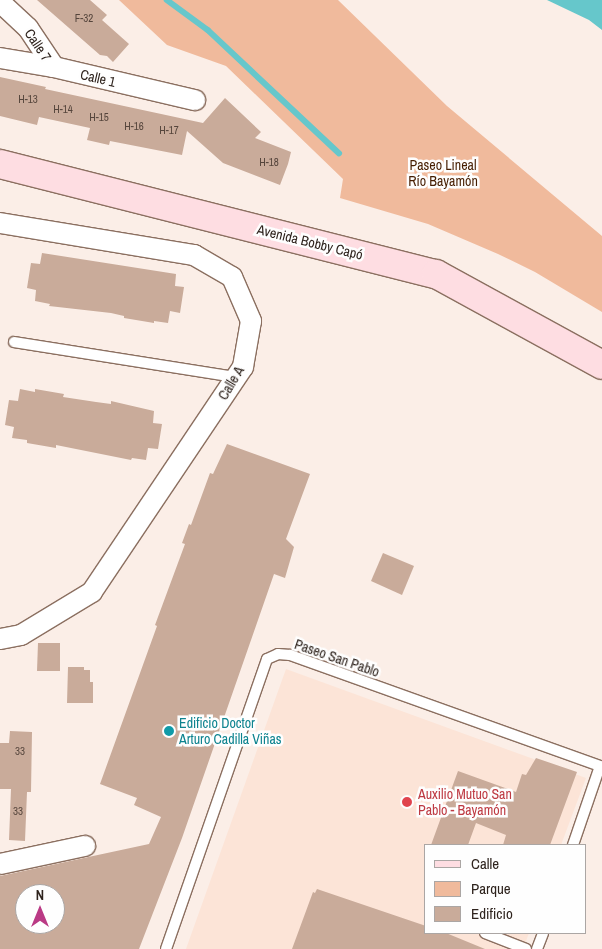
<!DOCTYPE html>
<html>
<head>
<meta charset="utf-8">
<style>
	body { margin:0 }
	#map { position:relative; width:602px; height:949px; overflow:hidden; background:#fbeee7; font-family:"Archivo Narrow",sans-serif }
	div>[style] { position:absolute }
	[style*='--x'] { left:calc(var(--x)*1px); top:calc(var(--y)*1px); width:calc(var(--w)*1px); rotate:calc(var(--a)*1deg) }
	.built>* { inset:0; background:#fce4d7 }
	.green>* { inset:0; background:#f0ba9c }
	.water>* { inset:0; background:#66c7cb }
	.stream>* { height:5.5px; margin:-2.75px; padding:0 2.75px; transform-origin:2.75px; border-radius:2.75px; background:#66c7cb }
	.building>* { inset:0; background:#c9ab9a }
	.roads { filter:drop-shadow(1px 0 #8b6f60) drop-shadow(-1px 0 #8b6f60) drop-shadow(0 1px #8b6f60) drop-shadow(0 -1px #8b6f60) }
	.lane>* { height:10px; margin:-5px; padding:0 5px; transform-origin:5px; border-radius:5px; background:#fff }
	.street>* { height:20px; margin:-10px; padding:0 10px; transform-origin:10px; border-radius:10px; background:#fff }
	.secondary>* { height:28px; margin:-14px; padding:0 14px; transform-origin:14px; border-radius:14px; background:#fedde2 }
	.dots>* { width:14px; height:14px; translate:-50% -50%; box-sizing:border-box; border:2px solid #fefefe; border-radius:50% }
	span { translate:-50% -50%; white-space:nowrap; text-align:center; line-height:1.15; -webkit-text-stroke:5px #fefefe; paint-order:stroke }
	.number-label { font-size:11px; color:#55453c }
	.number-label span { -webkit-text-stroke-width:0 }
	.street-label { font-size:14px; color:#2e231d }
	.park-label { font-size:14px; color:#461e02 }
	.culture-label { font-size:14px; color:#0d838f }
	.left { translate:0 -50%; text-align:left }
	.health-label { font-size:14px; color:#be3a42 }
	.legend { position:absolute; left:424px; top:844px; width:162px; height:90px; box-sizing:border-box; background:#fefefe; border:1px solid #aba6a4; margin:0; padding:6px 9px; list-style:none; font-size:15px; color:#2e231d }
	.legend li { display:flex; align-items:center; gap:10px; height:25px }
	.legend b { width:25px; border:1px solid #aba6a4 }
	.north { position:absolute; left:15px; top:884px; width:50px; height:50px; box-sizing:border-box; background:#fefefe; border:1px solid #aba6a4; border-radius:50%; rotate:0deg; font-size:14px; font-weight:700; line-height:20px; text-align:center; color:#2e231d }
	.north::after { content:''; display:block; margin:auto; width:18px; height:22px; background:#ba3a85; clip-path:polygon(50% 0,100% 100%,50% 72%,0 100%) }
</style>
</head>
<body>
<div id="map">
	<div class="built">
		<i style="clip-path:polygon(286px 669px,586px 778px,561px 845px,426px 845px,426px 933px,529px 933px,523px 949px,186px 949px)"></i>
	</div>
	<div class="green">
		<i style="clip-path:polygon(119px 0,338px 0,447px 106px,602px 236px,602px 312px,535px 272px,498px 254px,428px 224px,340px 198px,343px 179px,226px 66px,167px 45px)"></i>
	</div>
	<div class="water">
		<i style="clip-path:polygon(547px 0,602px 0,602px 30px,589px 20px)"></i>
	</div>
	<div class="stream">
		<i style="--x:167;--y:0;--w:51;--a:36.2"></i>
		<i style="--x:208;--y:30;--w:180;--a:43.2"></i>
	</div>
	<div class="building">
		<i style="clip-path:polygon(37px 0,90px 0,107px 15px,102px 20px,129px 44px,113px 62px,107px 56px,100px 55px)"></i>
		<i style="clip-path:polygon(0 77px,46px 87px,45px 89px,203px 123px,225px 98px,261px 132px,255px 138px,291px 152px,288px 164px,280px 185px,223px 163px,187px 131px,182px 155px,110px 141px,109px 145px,87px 140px,90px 128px,39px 117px,37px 125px,0 116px)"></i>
		<i style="clip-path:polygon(42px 253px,176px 274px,175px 286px,184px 287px,180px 313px,170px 311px,168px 323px,154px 321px,154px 323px,124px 318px,124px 316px,111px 313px,49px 306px,50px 304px,35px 301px,36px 290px,27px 288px,31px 263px,40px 264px)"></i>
		<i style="clip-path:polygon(20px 389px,35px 392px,35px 389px,64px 394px,63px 397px,96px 402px,111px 404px,111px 401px,154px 411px,153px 423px,162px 424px,158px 449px,148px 448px,146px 460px,132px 458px,131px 460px,56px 445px,56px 448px,27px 443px,27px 440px,12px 438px,14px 427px,5px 425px,9px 400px,18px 401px)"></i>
		<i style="clip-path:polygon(evenodd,227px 444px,310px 474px,286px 539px,294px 547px,285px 578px,274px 574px,182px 838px,139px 949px,0 949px,0 876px,149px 844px,161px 817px,134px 805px,137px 798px,100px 784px,157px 626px,155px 625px,185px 544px,182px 543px,189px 524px,191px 525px,210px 473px,213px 474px,227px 444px,25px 894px,55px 894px,55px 924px,25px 924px,25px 894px)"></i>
		<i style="clip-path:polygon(383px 553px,414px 566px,402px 595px,371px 581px)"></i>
		<i style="clip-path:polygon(38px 643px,60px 643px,60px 671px,37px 671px)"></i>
		<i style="clip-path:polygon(68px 667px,84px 667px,84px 670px,90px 670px,90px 682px,93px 682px,93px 703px,67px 703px)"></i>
		<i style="clip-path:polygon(10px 731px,32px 732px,31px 792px,27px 792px,25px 841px,9px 840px,11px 789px,0 789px,0 743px,9px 743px)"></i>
		<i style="clip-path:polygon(536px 758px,577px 772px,550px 845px,503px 845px,506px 835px,476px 823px,468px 845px,431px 845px,458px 771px,516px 792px,522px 774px,526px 775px)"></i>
		<i style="clip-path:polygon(317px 889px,426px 926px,426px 933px,446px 933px,485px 949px,292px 949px,313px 892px,315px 893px)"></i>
	</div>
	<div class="roads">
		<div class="lane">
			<i style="--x:14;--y:342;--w:225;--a:9"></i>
			<i style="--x:573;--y:845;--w:83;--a:-71.1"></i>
			<i style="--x:485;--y:933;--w:44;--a:21.3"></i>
			<i style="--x:166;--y:949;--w:307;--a:-70.8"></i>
			<i style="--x:267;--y:659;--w:12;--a:-24"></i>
			<i style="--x:278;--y:654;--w:12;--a:5"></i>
			<i style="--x:290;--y:655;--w:331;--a:19.7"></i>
			<i style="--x:537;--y:949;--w:17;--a:-69"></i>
		</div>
		<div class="street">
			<i style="--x:0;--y:2;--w:38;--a:43"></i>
			<i style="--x:28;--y:28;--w:47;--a:56.3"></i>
			<i style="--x:0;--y:58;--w:55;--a:9.5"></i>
			<i style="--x:54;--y:67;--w:145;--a:13.2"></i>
			<i style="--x:0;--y:223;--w:197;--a:9.4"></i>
			<i style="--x:194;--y:255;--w:44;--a:30.1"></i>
			<i style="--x:232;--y:277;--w:48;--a:66.6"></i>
			<i style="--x:251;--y:321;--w:47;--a:99.9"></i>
			<i style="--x:243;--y:367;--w:271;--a:123.9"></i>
			<i style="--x:92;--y:592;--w:83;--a:148.8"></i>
			<i style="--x:21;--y:635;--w:21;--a:169"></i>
			<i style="--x:0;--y:864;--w:87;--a:-12"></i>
		</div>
		<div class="secondary">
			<i style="--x:0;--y:164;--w:450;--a:14.2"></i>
			<i style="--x:436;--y:274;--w:189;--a:28.7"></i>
		</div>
	</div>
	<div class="dots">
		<i style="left:169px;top:731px;background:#0f9aa8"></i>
		<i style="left:407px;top:802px;background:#e0444e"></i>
	</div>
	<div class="number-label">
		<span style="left:84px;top:18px">F-32</span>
		<span style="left:28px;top:99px">H-13</span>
		<span style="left:63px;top:109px">H-14</span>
		<span style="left:99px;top:117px">H-15</span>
		<span style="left:134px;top:126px">H-16</span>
		<span style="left:169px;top:130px">H-17</span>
		<span style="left:269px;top:162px">H-18</span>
		<span style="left:20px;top:751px">33</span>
		<span style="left:18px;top:811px">33</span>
	</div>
	<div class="street-label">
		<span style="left:38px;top:45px;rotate:56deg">Calle 7</span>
		<span style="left:98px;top:78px;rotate:13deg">Calle 1</span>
		<span style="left:310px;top:242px;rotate:14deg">Avenida Bobby Capó</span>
		<span style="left:231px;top:383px;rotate:-59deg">Calle A</span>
		<span style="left:337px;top:658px;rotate:19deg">Paseo San Pablo</span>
	</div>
	<div class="park-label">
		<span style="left:443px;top:173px">Paseo Lineal<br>Río Bayamón</span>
	</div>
	<div class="culture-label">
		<span class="left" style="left:179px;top:731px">Edificio Doctor<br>Arturo Cadilla Viñas</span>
	</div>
	<div class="health-label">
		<span class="left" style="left:418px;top:802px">Auxilio Mutuo San<br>Pablo - Bayamón</span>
	</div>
	<ul class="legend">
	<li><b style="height:6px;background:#fedde2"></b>Calle</li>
	<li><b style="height:14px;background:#f0ba9c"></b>Parque</li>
	<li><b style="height:14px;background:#c9ab9a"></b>Edificio</li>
	</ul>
	<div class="north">N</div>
</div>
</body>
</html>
